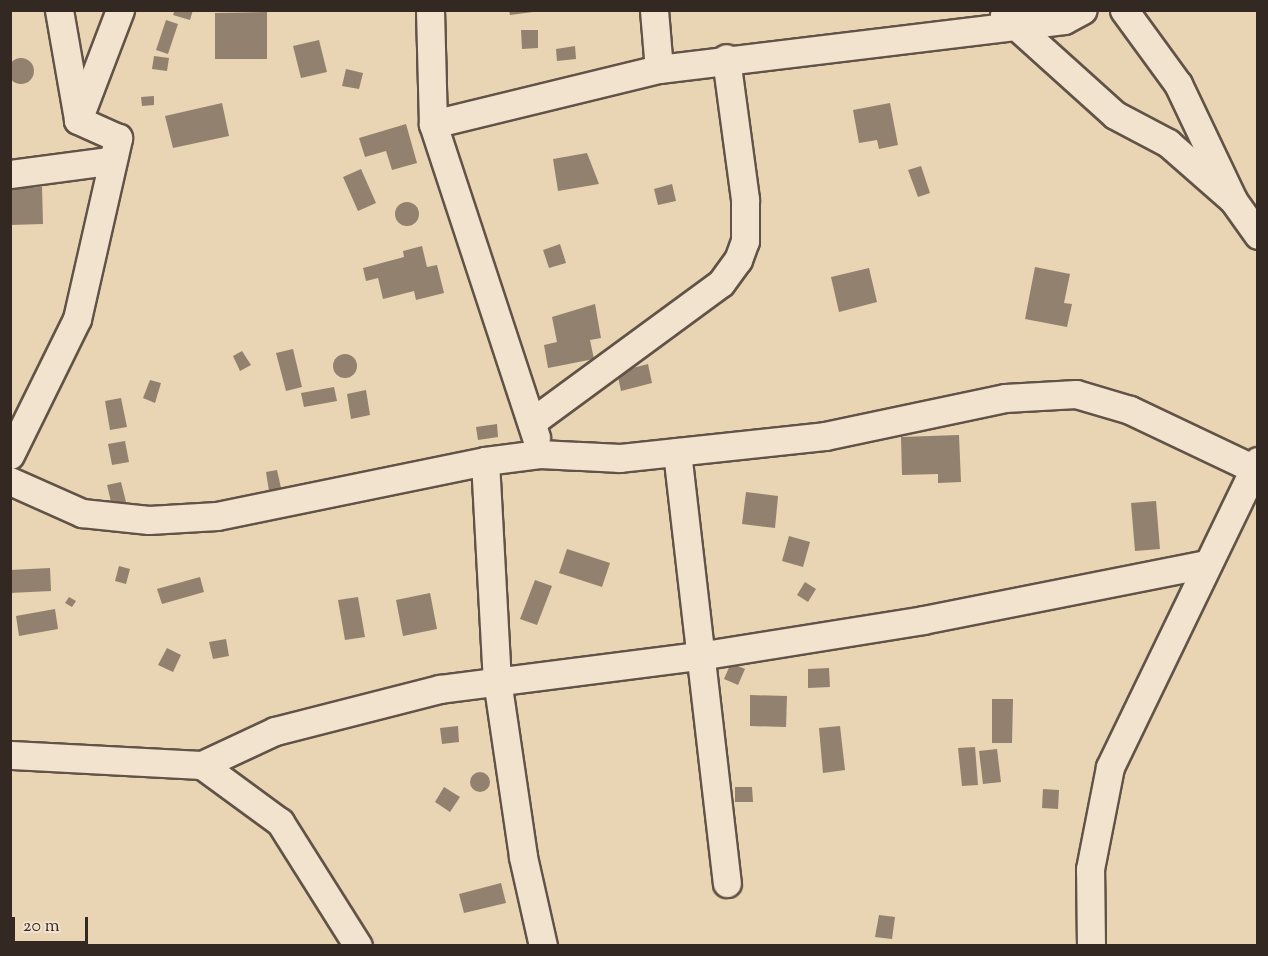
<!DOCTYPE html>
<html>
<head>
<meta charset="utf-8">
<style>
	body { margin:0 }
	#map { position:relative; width:1268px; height:956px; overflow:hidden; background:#e9d4b3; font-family:"Sorts Mill Goudy",serif }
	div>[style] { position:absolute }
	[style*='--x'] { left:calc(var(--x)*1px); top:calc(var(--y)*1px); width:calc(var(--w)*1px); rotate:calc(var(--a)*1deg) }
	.building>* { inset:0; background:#92816e }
	.round { border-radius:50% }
	.roads { filter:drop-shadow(2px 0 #615347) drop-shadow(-2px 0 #615347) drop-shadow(0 2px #615347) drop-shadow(0 -2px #615347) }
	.minor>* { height:27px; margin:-13.5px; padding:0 13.5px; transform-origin:13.5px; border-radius:13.5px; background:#f1e3ce }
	span { translate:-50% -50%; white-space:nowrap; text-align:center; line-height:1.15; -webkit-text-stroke:4.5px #f1e3ce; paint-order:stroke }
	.frame { position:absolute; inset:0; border:12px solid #342823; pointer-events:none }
	.scale { position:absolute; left:12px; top:917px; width:76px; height:27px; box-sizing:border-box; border:3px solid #342823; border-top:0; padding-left:8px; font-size:18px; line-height:21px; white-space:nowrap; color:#342823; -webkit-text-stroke:4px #f1e3ce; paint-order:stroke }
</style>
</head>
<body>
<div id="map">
	<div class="building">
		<i style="clip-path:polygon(175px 10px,193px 10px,190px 20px,173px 15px)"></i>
		<i style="clip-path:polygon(509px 10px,533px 10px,533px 12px,510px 15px)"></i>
		<i style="clip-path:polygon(267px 12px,267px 59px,215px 59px,215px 13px)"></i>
		<i style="clip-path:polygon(166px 20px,178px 24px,168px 54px,156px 50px)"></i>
		<i style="clip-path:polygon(521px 30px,538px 30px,538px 48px,522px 49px)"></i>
		<i style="clip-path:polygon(319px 40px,327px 72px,301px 78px,293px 46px)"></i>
		<i style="clip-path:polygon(575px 46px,576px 59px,557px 61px,556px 49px)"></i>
		<i style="clip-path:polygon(154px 56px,169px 58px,167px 71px,152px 69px)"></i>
		<i class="round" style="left:8px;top:58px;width:26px;height:26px"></i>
		<i style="clip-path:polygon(346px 69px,363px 73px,359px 89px,342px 86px)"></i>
		<i style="clip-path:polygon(154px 96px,154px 105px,142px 106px,141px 97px)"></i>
		<i style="clip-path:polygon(222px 103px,229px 136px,173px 148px,165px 116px)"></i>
		<i style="clip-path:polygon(890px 103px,898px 145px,879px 149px,877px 140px,859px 143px,853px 110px)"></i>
		<i style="clip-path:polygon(406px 124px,417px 163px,392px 170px,386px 151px,365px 157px,359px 138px)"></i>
		<i style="clip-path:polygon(587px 153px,599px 184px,558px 191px,553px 159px)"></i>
		<i style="clip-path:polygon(921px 166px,930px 193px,918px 197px,908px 170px)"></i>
		<i style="clip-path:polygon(361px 169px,376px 203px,358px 211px,343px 177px)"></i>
		<i style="clip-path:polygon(672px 184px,676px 201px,658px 205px,654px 189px)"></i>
		<i style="clip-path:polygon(42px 187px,43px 224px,10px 225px,10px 188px)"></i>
		<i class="round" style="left:395px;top:202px;width:24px;height:24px"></i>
		<i style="clip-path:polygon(560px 244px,566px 263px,549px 268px,543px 250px)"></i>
		<i style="clip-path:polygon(422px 246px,427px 267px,437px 265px,444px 293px,416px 300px,414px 291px,383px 299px,378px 278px,366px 281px,363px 268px,404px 257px,403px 251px)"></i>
		<i style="clip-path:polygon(1035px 267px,1070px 274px,1064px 303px,1072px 304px,1067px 327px,1025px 319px)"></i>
		<i style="clip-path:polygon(869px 268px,877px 302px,839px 312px,831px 277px)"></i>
		<i style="clip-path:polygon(595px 304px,601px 338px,590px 340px,594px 359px,548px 368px,544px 345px,557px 342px,552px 317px)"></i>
		<i style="clip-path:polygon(293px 349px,302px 387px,286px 391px,276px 353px)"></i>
		<i style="clip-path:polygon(242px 351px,251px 365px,240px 371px,233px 356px)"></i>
		<i class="round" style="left:333px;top:354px;width:24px;height:24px"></i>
		<i style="clip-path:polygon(648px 364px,652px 383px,621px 391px,617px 372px)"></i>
		<i style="clip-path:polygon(150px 380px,161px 383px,155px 403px,143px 398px)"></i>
		<i style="clip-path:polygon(334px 387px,337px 401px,304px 407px,301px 393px)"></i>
		<i style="clip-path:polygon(366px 390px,370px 415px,351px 419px,347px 394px)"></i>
		<i style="clip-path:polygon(121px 398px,127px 427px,110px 430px,105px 401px)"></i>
		<i style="clip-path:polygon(497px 424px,498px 437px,478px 440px,476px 427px)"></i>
		<i style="clip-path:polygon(959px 435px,961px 482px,938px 483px,938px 474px,902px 475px,901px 437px)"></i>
		<i style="clip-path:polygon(125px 441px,129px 462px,112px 465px,108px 444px)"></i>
		<i style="clip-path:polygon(277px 470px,281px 488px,269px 491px,266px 472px)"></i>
		<i style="clip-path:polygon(121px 482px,126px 502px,112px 506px,107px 485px)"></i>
		<i style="clip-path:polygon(746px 492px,778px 496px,775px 528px,742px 524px)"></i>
		<i style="clip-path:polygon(1156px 501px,1160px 549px,1135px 551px,1131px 503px)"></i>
		<i style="clip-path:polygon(789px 536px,810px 542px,803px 567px,782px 561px)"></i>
		<i style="clip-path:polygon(567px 549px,610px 563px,602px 587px,559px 573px)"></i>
		<i style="clip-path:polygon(119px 566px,130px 569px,126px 584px,115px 581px)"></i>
		<i style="clip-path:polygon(50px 568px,51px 591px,10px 593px,10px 570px)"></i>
		<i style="clip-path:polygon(200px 577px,204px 592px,162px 604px,157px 589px)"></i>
		<i style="clip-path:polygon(535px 580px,552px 586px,537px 625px,520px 619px)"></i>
		<i style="clip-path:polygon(805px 582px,816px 589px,808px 602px,797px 595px)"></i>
		<i style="clip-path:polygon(430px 593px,437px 629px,403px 636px,396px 600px)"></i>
		<i style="clip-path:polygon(69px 597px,76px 601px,72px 607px,65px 603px)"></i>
		<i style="clip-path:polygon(358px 597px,365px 637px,345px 640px,338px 600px)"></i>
		<i style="clip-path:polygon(55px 609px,58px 629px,19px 636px,16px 616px)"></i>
		<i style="clip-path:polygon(226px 639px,229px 656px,213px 659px,209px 642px)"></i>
		<i style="clip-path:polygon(167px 648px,181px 655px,173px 672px,158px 665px)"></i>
		<i style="clip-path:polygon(731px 663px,745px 669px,738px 685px,724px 679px)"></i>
		<i style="clip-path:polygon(829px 668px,830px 687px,808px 688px,808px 669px)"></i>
		<i style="clip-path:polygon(750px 695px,787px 696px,786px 727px,750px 726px)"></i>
		<i style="clip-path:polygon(992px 699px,1013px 699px,1012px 743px,992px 743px)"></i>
		<i style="clip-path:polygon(458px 726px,459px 742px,442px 744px,440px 728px)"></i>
		<i style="clip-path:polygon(840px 726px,845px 770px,823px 773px,819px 728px)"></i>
		<i style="clip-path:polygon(975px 747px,978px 785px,962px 786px,958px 748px)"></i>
		<i style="clip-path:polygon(997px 749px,1001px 782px,983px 784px,979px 751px)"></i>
		<i class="round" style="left:470px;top:772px;width:20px;height:20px"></i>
		<i style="clip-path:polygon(444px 787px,460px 797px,450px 812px,435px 802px)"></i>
		<i style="clip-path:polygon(735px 787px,752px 787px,753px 802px,735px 802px)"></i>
		<i style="clip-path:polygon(1043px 789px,1059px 790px,1058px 809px,1042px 808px)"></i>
		<i style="clip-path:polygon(501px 883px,506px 903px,464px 913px,459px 894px)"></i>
		<i style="clip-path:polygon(879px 915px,895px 917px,892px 939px,875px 937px)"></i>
	</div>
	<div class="roads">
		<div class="minor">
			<i style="--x:59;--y:10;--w:111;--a:80.1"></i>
			<i style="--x:430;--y:10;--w:114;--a:88.5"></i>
			<i style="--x:433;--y:124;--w:330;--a:71.8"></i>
			<i style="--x:654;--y:10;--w:59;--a:85.2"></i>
			<i style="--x:1124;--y:10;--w:92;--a:53.9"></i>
			<i style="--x:1178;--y:84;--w:128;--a:64.6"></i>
			<i style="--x:1233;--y:200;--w:43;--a:54.5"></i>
			<i style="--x:1004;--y:15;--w:149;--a:42"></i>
			<i style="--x:1115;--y:115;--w:60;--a:27.8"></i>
			<i style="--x:1168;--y:143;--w:86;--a:41.2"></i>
			<i style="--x:433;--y:124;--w:233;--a:-13.7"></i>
			<i style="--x:659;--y:69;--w:408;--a:-6.9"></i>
			<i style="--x:1064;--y:20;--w:21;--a:-28"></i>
			<i style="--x:10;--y:174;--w:100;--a:-7.5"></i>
			<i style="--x:533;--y:421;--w:233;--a:-36.3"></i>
			<i style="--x:721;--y:283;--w:29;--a:-54"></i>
			<i style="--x:738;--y:260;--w:20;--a:-70"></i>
			<i style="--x:745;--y:241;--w:42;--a:-90"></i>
			<i style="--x:745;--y:199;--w:142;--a:-97.7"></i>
			<i style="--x:677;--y:452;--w:434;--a:83.4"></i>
			<i style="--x:10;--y:455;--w:152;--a:-63.8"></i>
			<i style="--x:77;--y:319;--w:186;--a:-77.2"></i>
			<i style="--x:118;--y:138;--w:44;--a:-155.8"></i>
			<i style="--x:78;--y:120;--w:118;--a:-69.1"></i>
			<i style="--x:485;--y:461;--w:219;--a:86.9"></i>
			<i style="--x:497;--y:680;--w:179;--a:81.6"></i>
			<i style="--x:523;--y:857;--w:91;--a:77.3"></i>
			<i style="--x:10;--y:481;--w:79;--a:24"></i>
			<i style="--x:82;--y:513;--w:67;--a:6"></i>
			<i style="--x:149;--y:520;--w:68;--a:-3.4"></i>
			<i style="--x:217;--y:516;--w:274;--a:-11.6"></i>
			<i style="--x:485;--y:461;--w:55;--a:-7.3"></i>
			<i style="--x:540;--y:454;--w:80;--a:2.9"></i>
			<i style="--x:620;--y:458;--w:206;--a:-6.1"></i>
			<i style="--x:825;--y:436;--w:184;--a:-11.9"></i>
			<i style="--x:1005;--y:398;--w:71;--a:-3.2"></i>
			<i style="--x:1076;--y:394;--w:56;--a:16.5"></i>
			<i style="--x:1130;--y:410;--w:135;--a:25.4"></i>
			<i style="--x:10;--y:755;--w:192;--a:3"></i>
			<i style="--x:202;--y:765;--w:97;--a:36.2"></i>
			<i style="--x:280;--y:822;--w:146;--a:57.8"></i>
			<i style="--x:202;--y:765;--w:81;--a:-25"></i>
			<i style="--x:275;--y:731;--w:170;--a:-14.3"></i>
			<i style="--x:440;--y:689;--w:261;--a:-7.3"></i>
			<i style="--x:699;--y:656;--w:227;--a:-9.1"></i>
			<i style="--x:923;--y:620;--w:288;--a:-11.2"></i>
			<i style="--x:1091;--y:946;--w:77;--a:-90.7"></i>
			<i style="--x:1090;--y:869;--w:104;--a:-78.9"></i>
			<i style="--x:1110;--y:767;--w:340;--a:-64.2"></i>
		</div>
	</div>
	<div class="frame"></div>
	<div class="scale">20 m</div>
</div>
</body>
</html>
